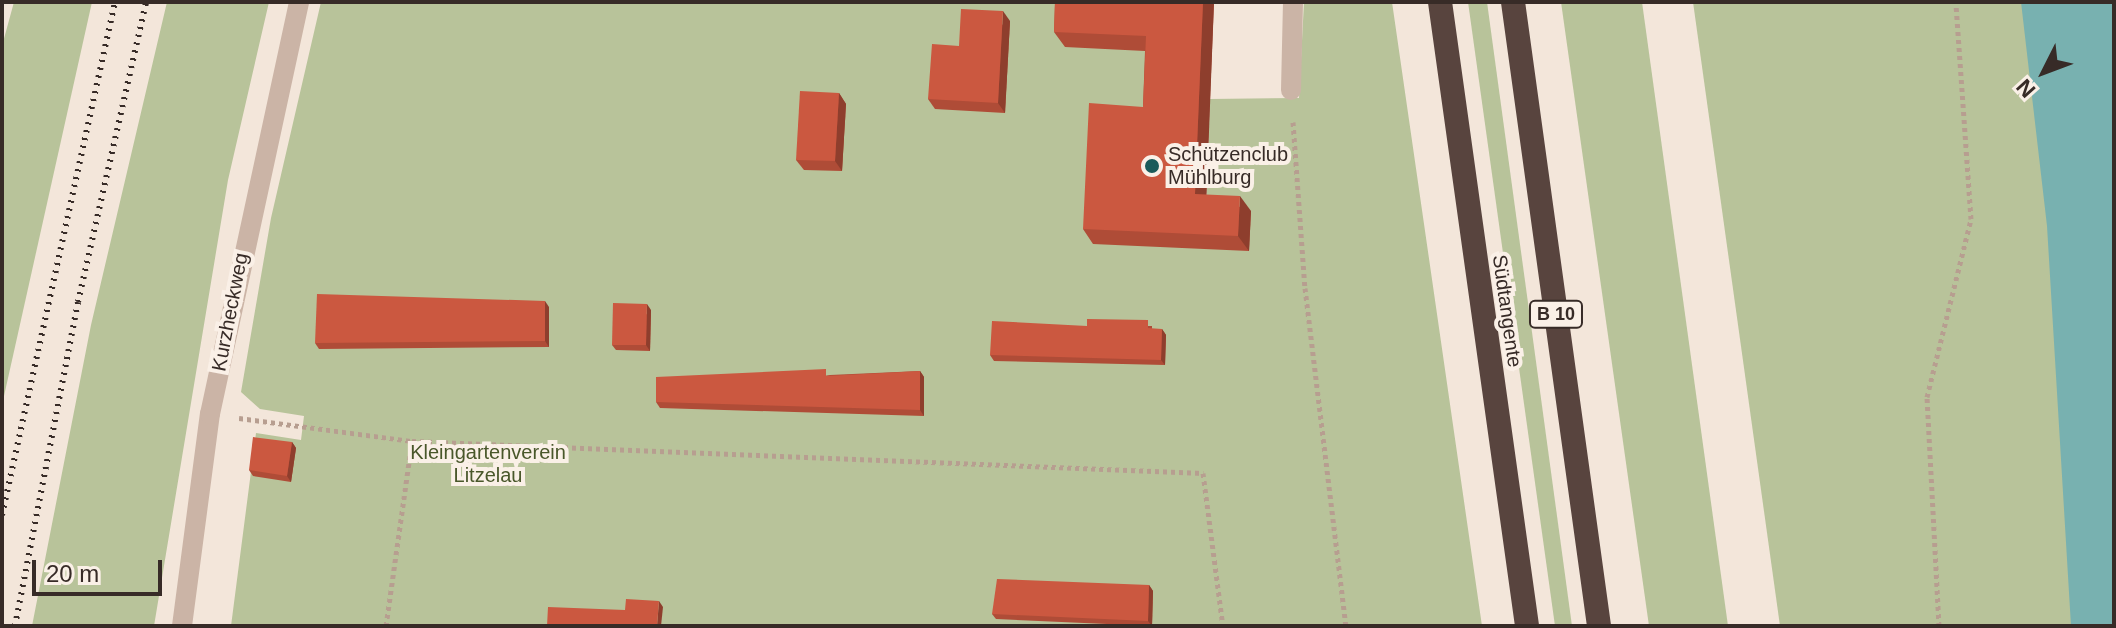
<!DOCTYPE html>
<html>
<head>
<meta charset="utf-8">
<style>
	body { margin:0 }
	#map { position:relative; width:2116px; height:628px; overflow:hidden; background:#f3e6da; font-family:Arial,sans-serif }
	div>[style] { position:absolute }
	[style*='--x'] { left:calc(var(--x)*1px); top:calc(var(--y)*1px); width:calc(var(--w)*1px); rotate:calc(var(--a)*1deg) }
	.green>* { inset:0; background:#b8c39a }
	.water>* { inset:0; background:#78b1b0 }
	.path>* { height:5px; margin-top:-2.5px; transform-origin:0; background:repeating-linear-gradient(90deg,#b79e90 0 4px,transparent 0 8px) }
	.lane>* { height:20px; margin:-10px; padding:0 10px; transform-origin:10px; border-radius:10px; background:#cbb4a6 }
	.street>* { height:20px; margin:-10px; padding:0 10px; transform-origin:10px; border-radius:10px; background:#cbb4a6 }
	.highway>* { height:24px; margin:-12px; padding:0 12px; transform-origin:12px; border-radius:12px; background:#58443e }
	.rail>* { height:6px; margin-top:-3px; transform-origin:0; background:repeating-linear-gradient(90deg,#372b27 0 2px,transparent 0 8px) }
	.wall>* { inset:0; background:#af4c37 }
	.shaded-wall>* { inset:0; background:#8e3e2d }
	.building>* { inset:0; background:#cb5840 }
	.dots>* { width:22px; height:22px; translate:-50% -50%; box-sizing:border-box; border:4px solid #faf0e7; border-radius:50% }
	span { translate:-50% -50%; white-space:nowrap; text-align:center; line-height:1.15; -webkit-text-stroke:8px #faf0e7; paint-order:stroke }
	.shield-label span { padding:2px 6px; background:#faf0e7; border:2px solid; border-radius:6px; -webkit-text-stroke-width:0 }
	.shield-label { font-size:18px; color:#372b27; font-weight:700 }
	.poi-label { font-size:20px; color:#372b27 }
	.left { translate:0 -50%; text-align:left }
	.street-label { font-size:20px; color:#372b27 }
	.park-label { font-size:20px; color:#49572a }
	.frame { position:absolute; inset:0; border:4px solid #372b27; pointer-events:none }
	.north { position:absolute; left:2004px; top:32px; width:80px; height:80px; -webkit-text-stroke:6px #faf0e7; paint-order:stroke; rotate:228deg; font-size:22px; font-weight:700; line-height:32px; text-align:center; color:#372b27 }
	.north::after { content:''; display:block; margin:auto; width:28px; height:36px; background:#372b27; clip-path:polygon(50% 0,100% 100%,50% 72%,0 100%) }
	.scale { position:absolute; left:32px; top:560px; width:130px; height:36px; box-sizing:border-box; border:4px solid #372b27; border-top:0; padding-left:10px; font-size:24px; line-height:28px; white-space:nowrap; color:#372b27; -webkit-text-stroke:6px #faf0e7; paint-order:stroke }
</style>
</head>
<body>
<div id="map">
	<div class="green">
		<i style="clip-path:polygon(14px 2px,92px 2px,2px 405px,2px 46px)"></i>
		<i style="clip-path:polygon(167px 2px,269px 2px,228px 180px,154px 626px,32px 626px,91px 325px)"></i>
		<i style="clip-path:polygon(321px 2px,1067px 2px,1156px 51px,1153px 122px,1100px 119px,1248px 251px,1251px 211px,1206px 209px,1210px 99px,1299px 98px,1304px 2px,1392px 2px,1482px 626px,231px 626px,256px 433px,301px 440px,304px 416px,260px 409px,241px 392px,271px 218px)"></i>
		<i style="clip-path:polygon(1468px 2px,1487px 2px,1572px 626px,1555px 626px)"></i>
		<i style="clip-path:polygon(1561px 2px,1642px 2px,1728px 626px,1649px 626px)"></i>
		<i style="clip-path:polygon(1693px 2px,2114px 2px,2114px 626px,1780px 626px)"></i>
	</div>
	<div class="water">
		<i style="clip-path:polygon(2021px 2px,2114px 2px,2114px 626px,2071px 626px,2047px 226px)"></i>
	</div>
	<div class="path">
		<i style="--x:1293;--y:122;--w:166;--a:85.9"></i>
		<i style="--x:1305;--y:288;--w:340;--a:83.1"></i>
		<i style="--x:239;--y:418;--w:175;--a:7.6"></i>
		<i style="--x:412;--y:441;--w:792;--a:2.32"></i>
		<i style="--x:1203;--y:473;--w:154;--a:82.6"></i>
		<i style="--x:386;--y:626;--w:187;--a:-82"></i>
		<i style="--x:1939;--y:626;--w:229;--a:-93"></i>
		<i style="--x:1927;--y:397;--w:183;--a:-76.1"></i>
		<i style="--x:1971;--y:219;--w:218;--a:-94"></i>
	</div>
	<div class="lane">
		<i style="--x:1291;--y:90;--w:88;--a:-88.7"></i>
	</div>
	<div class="street">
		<i style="--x:182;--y:626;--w:214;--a:-82.5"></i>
		<i style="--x:210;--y:414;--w:422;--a:-77.8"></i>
	</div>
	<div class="highway">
		<i style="--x:1440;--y:2;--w:630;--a:82.06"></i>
		<i style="--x:1513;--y:2;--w:630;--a:82.15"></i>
	</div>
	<div class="rail">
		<i style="--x:2;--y:515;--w:525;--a:-77.58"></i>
		<i style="--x:15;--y:626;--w:330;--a:-79"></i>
		<i style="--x:78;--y:302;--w:308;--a:-77.2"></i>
	</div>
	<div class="wall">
		<i style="clip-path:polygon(1055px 2px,1214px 2px,1206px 195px,1251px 211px,1249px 251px,1093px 244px,1083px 229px,1143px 107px,1145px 51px,1065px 47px,1054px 32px)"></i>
		<i style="clip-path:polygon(1010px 21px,1005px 113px,935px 109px,928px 99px,959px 46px)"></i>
		<i style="clip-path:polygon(839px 93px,846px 104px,842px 171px,804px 170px,796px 160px)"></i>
		<i style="clip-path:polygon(549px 307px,549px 347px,319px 349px,315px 343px)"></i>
		<i style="clip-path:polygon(651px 310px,650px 351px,616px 350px,612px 345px)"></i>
		<i style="clip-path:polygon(1087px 326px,1152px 326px,1152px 329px,1162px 329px,1166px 335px,1165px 365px,994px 361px,990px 355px)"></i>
		<i style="clip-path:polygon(920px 371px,924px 377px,924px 416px,660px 408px,656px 402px,830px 375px)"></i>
		<i style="clip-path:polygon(292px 442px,296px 448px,291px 482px,253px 476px,249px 470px)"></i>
		<i style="clip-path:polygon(1149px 585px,1153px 591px,1152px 626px,996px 619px,992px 614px)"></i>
	</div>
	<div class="shaded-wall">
		<i style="clip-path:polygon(1203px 2px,1214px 2px,1206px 209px,1195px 194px)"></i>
		<i style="clip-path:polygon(1003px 11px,1010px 21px,1005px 113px,998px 103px)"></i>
		<i style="clip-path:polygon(839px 93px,846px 104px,842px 171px,835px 161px)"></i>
		<i style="clip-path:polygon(1240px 196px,1251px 211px,1249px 251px,1238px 236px)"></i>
		<i style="clip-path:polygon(545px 301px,549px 307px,549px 347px,545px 341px)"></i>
		<i style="clip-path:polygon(647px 304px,651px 310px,650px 351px,646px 345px)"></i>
		<i style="clip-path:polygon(1162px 329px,1166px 335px,1165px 365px,1161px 360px)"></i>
		<i style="clip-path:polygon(920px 371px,924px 377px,924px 416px,920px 410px)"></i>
		<i style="clip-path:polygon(292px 442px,296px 448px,291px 482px,287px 476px)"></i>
		<i style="clip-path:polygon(1149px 585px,1153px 591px,1152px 626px,1148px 621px)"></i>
		<i style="clip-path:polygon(659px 601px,663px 607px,661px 626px,657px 626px)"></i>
	</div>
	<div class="building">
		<i style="clip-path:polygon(1055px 2px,1203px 2px,1195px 194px,1240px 196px,1238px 236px,1083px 229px,1089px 103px,1143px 107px,1146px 36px,1054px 32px)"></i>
		<i style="clip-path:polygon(961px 9px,1003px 11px,998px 103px,928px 99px,932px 44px,959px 46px)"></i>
		<i style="clip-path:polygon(800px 91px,839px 93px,835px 161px,796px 160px)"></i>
		<i style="clip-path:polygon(317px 294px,545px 301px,545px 341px,315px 343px)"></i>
		<i style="clip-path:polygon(613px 303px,647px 304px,646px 345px,612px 345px)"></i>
		<i style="clip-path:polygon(1087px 319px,1148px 320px,1148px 328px,1162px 329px,1161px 360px,990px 355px,992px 321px,1087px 326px)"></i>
		<i style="clip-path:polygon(826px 369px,826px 376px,920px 371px,920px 410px,656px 402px,656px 377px)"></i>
		<i style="clip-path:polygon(253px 437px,292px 442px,287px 476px,249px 470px)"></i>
		<i style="clip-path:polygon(997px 579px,1149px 585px,1148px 621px,992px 614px)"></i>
		<i style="clip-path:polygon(626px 599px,659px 601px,657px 626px,547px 626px,548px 607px,625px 610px)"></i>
	</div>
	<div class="dots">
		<i style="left:1152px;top:166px;background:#1b5b5a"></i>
	</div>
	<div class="shield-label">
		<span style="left:1556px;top:314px">B 10</span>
	</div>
	<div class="poi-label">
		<span class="left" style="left:1168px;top:166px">Schützenclub<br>Mühlburg</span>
	</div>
	<div class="street-label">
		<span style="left:1507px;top:311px;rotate:82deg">Südtangente</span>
		<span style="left:230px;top:312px;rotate:-79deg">Kurzheckweg</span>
	</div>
	<div class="park-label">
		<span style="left:488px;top:464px">Kleingartenverein<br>Litzelau</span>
	</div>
	<div class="frame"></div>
	<div class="north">N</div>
	<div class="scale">20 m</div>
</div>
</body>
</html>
